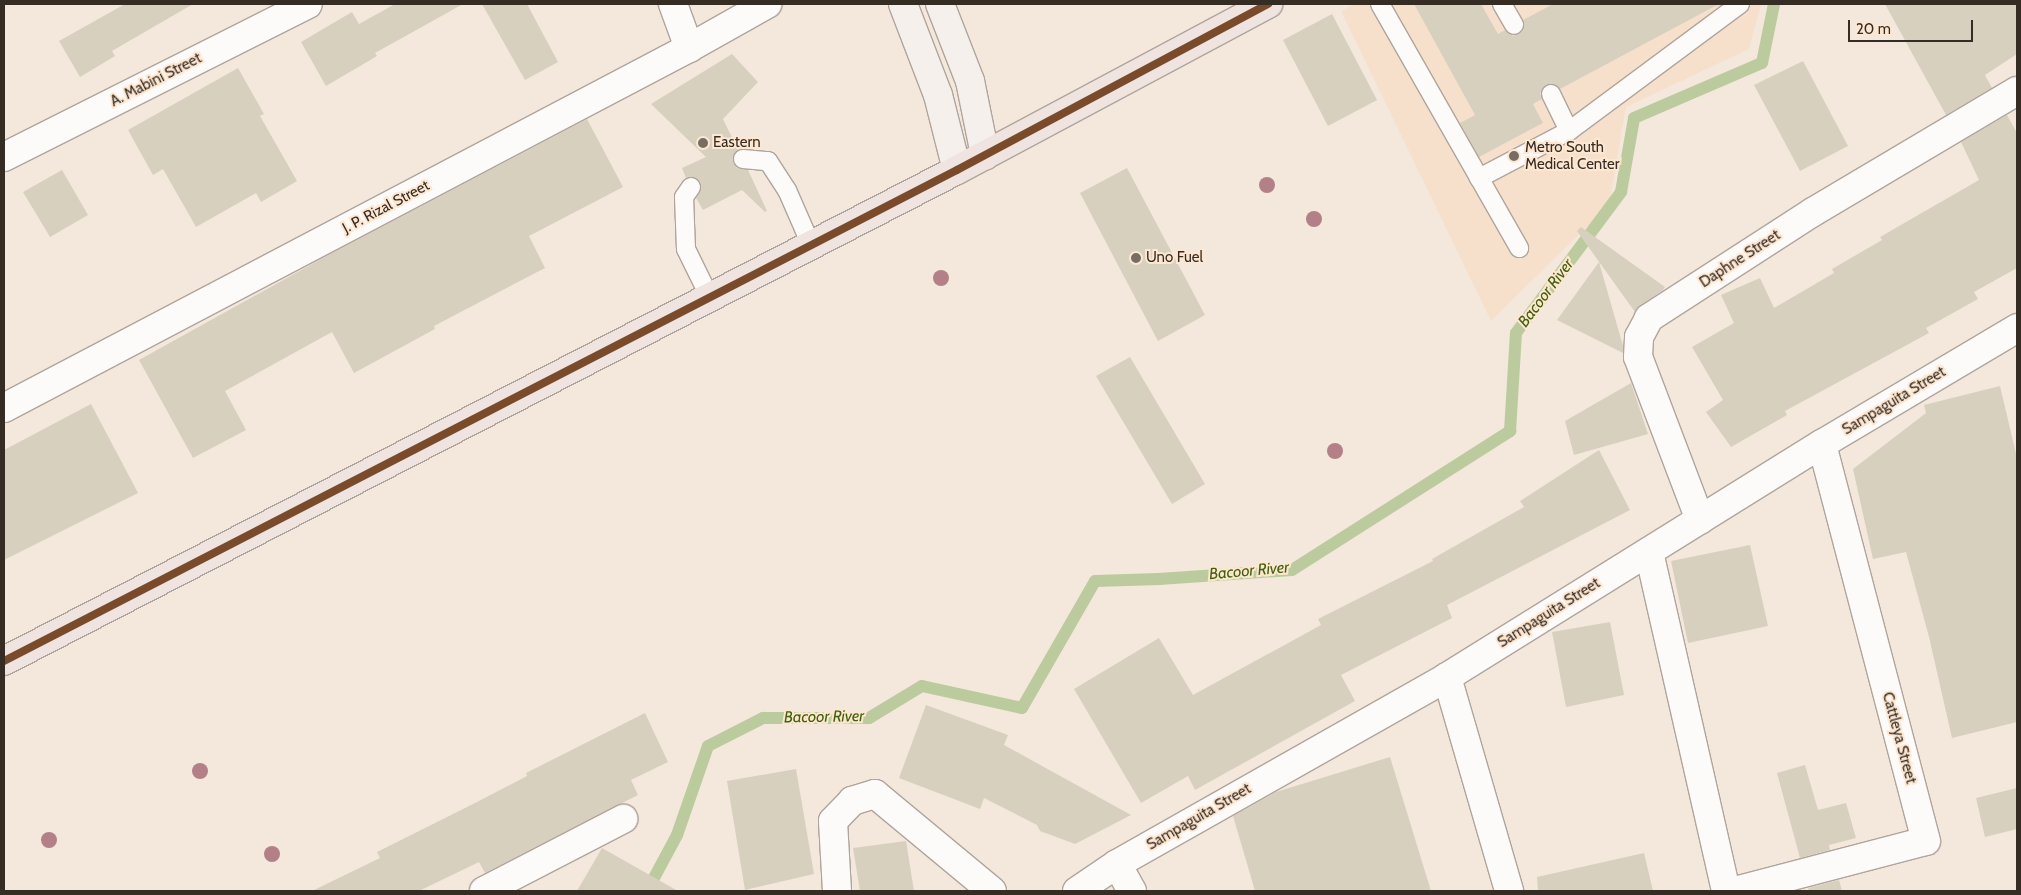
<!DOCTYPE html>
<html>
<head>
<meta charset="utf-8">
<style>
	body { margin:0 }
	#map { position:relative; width:2021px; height:895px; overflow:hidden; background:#f4e7dc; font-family:Cabin,sans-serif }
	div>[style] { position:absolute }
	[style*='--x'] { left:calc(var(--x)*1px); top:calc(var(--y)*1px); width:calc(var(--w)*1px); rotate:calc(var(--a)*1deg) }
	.built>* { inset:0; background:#f6e0cc }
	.stream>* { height:12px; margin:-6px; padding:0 6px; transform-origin:6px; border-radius:6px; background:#bbcb9e }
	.building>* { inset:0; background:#d8d0bf }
	.roads { filter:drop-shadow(1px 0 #afa59c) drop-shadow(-1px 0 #afa59c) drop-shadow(0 1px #afa59c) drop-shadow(0 -1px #afa59c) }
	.lane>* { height:18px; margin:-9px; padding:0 9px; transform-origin:9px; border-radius:9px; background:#fdfbfa }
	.street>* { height:28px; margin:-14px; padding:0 14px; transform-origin:14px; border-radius:14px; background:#fdfbfa }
	.secondary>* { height:28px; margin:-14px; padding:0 14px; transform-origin:14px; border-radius:14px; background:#f6f0ed }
	.primary>* { height:28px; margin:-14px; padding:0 14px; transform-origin:14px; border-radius:14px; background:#efe4e0 }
	.bus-1>* { height:8px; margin:-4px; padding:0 4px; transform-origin:4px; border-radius:4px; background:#7a4b2a }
	.trees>* { width:16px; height:16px; margin:-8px; border-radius:50%; background:#b38088 }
	.dots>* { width:14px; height:14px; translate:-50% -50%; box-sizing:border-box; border:2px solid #fee7d1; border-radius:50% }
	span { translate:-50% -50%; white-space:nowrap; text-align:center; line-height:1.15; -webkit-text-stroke:4px #fee7d1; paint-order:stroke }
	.street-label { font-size:15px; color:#352c24 }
	.poi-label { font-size:15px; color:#352c24 }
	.left { translate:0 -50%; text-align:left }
	.water-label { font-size:16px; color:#41620c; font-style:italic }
	.frame { position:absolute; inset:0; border:5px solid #352c24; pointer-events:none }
	.scale { position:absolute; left:1848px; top:20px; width:125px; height:22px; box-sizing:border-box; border:2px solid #352c24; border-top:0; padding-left:6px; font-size:15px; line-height:18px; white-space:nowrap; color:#352c24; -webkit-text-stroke:4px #fee7d1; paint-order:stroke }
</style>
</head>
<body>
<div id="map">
	<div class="built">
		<i style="clip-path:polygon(1355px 4px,1761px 4px,1749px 49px,1626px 107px,1609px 205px,1491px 321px,1341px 11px)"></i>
	</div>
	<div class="stream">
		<i style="--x:647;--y:891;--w:64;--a:-61.8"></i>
		<i style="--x:677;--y:835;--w:94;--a:-70.8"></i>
		<i style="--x:708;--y:746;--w:62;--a:-27"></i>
		<i style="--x:763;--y:718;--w:106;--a:0"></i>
		<i style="--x:869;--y:718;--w:62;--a:-31.1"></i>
		<i style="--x:922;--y:686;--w:102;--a:12.4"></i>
		<i style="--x:1022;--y:708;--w:146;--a:-60.1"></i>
		<i style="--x:1095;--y:581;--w:64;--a:-1.8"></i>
		<i style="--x:1159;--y:579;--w:133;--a:-3.9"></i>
		<i style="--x:1292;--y:570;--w:259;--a:-32.5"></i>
		<i style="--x:1510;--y:431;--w:98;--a:-86.5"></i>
		<i style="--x:1516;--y:333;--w:176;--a:-53.3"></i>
		<i style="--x:1621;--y:192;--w:75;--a:-80"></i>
		<i style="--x:1634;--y:118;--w:139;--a:-23.3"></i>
		<i style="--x:1762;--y:63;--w:60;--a:-78.5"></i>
	</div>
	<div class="building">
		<i style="clip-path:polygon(125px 4px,193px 4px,112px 51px,115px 56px,80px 77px,59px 41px)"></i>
		<i style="clip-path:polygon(395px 4px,463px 4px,375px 53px,377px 56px,326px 86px,301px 42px,352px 12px,359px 24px)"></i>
		<i style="clip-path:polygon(482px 4px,527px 4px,558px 62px,525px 80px)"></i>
		<i style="clip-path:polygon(1414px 4px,1481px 4px,1498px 34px,1505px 30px,1513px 36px,1523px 31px,1523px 20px,1553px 4px,1719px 4px,1560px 89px,1552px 84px,1546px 85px,1540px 93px,1542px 99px,1533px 104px,1543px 123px,1479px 157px,1460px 123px,1475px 115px)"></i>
		<i style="clip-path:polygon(1885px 4px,2017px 4px,2017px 54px,1985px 75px,1992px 88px,1946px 115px)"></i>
		<i style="clip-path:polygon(1332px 14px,1377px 100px,1328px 126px,1283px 40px)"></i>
		<i style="clip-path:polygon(732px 54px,758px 82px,723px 119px,738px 150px,733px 158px,733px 163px,737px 168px,748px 170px,767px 211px,765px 212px,742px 190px,703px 210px,696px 198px,701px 188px,700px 182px,692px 177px,686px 178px,682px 168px,706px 157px,651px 104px)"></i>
		<i style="clip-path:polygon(1803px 61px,1848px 146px,1800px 171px,1754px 85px)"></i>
		<i style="clip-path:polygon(238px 68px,264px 114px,260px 116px,297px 181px,261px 202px,256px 193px,196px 227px,163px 169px,153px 175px,128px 130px)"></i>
		<i style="clip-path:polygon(2007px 115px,2017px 133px,2017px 268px,1974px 292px,1978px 299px,1926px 328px,1929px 333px,1785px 411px,1787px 415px,1731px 447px,1706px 412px,1723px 400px,1692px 347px,1734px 323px,1721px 295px,1760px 278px,1774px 308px,1834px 273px,1832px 269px,1882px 240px,1880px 237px,1979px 180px,1961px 142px)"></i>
		<i style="clip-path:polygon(587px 119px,623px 187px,529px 236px,545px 268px,434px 326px,435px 329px,354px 373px,332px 332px,225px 391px,246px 430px,193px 458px,139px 360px,330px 254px)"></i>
		<i style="clip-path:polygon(1127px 168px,1205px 315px,1158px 341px,1080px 193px)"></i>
		<i style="clip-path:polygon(62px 170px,88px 215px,50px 237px,23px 192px)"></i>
		<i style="clip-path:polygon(1581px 227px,1665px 287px,1663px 290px,1641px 305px,1635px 312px,1577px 231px)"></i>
		<i style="clip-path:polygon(1599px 262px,1623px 346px,1623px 353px,1557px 320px)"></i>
		<i style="clip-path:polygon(1130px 357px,1205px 484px,1172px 504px,1096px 376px)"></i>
		<i style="clip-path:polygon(1631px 383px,1648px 434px,1574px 455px,1565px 421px)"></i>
		<i style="clip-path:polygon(2000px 386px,2017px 458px,2017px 722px,1952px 738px,1929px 637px,1906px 552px,1873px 559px,1853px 469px,1926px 413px,1924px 405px)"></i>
		<i style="clip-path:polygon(91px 404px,138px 493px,4px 560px,4px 450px)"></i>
		<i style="clip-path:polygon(1599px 450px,1630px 510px,1447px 605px,1452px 618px,1341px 675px,1355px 701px,1195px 790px,1188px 776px,1141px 803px,1074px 689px,1159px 638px,1193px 695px,1321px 625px,1318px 619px,1433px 561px,1432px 559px,1524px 507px,1520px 501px)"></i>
		<i style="clip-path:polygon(1750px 545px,1768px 626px,1688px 643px,1671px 561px)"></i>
		<i style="clip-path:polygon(1610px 622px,1624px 695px,1566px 707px,1552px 632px)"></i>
		<i style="clip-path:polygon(926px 705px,1008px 735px,1004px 745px,1131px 815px,1075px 844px,1040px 831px,1037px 825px,984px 798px,980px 809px,899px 778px)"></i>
		<i style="clip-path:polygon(645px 713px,668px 762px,631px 780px,638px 795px,485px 873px,479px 862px,419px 891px,312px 891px,380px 858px,377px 852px,477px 802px,527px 776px,526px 773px)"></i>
		<i style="clip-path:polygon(1390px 757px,1431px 891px,1255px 891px,1233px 816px,1276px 792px)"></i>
		<i style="clip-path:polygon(1805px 765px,1818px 810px,1846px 803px,1856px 838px,1829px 845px,1830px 850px,1800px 858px,1777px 773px)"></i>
		<i style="clip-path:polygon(796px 769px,814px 874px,745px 890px,727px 781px)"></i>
		<i style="clip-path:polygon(2017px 788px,2017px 829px,1985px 837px,1976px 798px)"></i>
		<i style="clip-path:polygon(906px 841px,914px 891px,860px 891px,853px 848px)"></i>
		<i style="clip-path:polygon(602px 848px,678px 891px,577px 891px)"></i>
		<i style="clip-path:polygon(1644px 853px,1653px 891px,1538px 891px,1537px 877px)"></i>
		<i style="clip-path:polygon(1839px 880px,1842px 891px,1809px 891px,1808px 888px)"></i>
	</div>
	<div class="roads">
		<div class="lane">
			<i style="--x:1380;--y:4;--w:281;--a:60.3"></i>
			<i style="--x:1502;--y:4;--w:24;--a:60"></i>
			<i style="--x:1551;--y:94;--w:41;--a:64.1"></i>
			<i style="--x:1569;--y:131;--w:213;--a:-36.6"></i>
			<i style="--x:743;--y:159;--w:25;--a:5"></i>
			<i style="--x:768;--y:161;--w:35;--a:57"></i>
			<i style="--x:787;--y:190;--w:60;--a:66.4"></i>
			<i style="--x:1479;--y:178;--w:102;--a:-27.6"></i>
			<i style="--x:691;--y:187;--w:12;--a:125"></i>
			<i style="--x:684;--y:197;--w:52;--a:87.8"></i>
			<i style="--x:686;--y:249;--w:55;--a:63.9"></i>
		</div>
		<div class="street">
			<i style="--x:673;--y:4;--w:47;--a:70"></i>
			<i style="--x:4;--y:157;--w:340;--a:-26.7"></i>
			<i style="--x:4;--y:408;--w:774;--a:-27.72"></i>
			<i style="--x:689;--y:48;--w:90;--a:-29.4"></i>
			<i style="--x:1700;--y:520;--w:174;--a:-110.8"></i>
			<i style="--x:1638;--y:357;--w:20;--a:-87"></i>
			<i style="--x:1639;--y:337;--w:21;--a:-62"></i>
			<i style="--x:1649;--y:318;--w:195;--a:-32.9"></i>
			<i style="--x:1813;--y:212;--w:237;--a:-30.7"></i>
			<i style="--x:1649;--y:552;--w:348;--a:77.2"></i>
			<i style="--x:1447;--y:677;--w:223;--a:73.8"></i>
			<i style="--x:1117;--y:864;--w:31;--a:61"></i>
			<i style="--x:484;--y:891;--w:157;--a:-27.4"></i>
			<i style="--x:837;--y:891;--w:70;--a:-93.3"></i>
			<i style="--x:833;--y:821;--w:28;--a:-46"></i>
			<i style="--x:852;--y:801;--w:24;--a:-17"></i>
			<i style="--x:875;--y:794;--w:152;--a:39.7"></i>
			<i style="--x:1077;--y:891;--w:48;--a:-34"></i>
			<i style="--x:1117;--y:864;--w:379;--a:-29.5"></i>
			<i style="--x:1447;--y:677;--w:441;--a:-31.9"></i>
			<i style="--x:1822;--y:444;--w:227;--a:-30.7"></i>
			<i style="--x:1735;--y:891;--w:197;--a:-14.7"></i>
			<i style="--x:1926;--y:841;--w:410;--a:-104.7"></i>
		</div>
		<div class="secondary">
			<i style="--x:903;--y:4;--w:97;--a:69"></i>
			<i style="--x:938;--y:95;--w:77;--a:75.8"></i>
			<i style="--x:940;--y:4;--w:83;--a:68.7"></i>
			<i style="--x:970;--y:81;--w:76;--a:78.5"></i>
		</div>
		<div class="primary">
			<i style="--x:4;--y:661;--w:1072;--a:-27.26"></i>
			<i style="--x:957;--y:170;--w:353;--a:-28.1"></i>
		</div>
	</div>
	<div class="bus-1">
		<i style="--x:4;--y:661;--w:1072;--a:-27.26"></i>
		<i style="--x:957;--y:170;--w:353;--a:-28.1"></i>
	</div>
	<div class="trees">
		<i style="left:1267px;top:185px"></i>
		<i style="left:1314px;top:219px"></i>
		<i style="left:941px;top:278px"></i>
		<i style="left:1335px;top:451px"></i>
		<i style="left:200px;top:771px"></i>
		<i style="left:49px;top:840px"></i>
		<i style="left:272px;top:854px"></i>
	</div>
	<div class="dots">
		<i style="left:703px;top:143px;background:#786d64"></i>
		<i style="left:1514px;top:156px;background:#786d64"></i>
		<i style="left:1136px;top:258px;background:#786d64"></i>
	</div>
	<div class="street-label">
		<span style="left:156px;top:80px;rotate:-27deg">A. Mabini Street</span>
		<span style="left:386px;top:207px;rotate:-28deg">J. P. Rizal Street</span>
		<span style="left:1740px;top:259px;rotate:-33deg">Daphne Street</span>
		<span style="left:1894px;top:401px;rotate:-31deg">Sampaguita Street</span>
		<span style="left:1549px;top:613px;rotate:-32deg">Sampaguita Street</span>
		<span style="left:1899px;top:738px;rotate:75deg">Cattleya Street</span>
		<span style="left:1199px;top:817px;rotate:-30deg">Sampaguita Street</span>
	</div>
	<div class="poi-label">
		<span class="left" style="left:713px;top:143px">Eastern</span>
		<span class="left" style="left:1525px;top:156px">Metro South<br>Medical Center</span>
		<span class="left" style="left:1146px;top:258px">Uno Fuel</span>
	</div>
	<div class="water-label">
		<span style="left:1546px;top:293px;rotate:-53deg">Bacoor River</span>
		<span style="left:1249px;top:571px;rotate:-5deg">Bacoor River</span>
		<span style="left:824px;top:717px;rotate:-1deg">Bacoor River</span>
	</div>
	<div class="frame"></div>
	<div class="scale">20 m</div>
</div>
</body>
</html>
